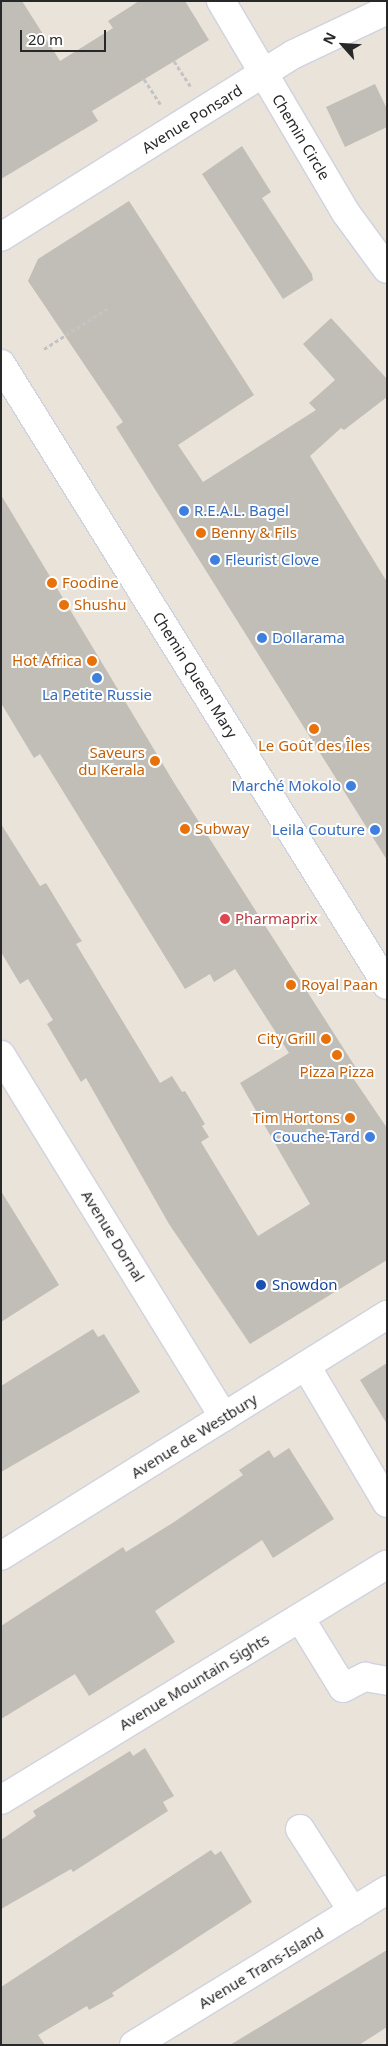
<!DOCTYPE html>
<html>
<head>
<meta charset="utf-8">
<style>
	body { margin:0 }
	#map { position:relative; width:388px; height:2046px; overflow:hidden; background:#e9e3da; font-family:"Noto Sans",sans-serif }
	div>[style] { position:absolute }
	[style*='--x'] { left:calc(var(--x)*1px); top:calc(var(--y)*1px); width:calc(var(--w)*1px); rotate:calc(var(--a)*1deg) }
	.building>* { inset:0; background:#c1bdb7 }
	.path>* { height:3px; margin-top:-1.5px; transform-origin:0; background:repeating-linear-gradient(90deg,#c3c3c3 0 4px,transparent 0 6.5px) }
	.roads { filter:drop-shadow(1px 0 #d0d2e0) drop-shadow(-1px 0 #d0d2e0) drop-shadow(0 1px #d0d2e0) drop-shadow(0 -1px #d0d2e0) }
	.minor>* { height:28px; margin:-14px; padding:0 14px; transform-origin:14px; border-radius:14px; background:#fff }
	.dots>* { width:14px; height:14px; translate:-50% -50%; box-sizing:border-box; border:2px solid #fff; border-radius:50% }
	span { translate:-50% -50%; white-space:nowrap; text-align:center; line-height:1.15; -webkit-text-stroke:4px #fff; paint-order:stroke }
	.street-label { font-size:15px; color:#282828 }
	.shop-label { font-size:15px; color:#366cbe }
	.left { translate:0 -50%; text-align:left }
	.right { translate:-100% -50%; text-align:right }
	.food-label { font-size:15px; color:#c56008 }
	.health-label { font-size:15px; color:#be3a42 }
	.transit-label { font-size:15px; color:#164399 }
	.frame { position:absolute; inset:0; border:2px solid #282828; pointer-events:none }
	.north { position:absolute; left:318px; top:20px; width:50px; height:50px; -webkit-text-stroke:4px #fff; paint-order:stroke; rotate:296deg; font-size:14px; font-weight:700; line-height:20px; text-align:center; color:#282828 }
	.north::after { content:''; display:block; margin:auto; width:18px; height:22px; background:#282828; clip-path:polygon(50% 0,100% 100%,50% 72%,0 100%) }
	.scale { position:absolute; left:20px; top:30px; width:86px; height:22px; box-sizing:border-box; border:2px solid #282828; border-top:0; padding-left:6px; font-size:15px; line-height:18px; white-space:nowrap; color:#282828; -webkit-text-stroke:4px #fff; paint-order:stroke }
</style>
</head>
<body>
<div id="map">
	<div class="building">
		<i style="clip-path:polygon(1px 1px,22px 1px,60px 61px,113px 28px,108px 21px,139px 1px,185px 1px,209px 40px,92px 111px,98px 121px,1px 179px)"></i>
		<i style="clip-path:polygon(375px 84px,387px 109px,387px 127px,345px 147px,326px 107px)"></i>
		<i style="clip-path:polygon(242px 146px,271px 192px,262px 198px,312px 274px,313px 280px,283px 299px,202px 174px)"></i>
		<i style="clip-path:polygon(129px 201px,254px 395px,178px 445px,203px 482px,316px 410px,309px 403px,335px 380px,303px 344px,331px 318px,387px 379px,387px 397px,344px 430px,341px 428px,310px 456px,387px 582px,387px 860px,116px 427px,123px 422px,28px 281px,38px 259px)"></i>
		<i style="clip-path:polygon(1px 495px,176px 786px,356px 1068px,349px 1072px,387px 1128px,387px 1260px,250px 1344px,169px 1224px,86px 1078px,81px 1082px,47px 1024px,53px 1020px,28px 979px,20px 984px,1px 952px,1px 824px,40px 886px,46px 883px,79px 937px,82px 941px,76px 944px,160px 1083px,172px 1076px,182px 1092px,185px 1091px,205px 1124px,202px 1126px,209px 1137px,201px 1142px,258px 1236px,310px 1204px,240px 1083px,289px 1053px,235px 969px,214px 982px,210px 974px,185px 989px,40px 754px,34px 758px,1px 703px)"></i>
		<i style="clip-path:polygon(1px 1191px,59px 1285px,1px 1322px)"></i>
		<i style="clip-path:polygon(93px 1329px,98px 1337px,104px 1334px,140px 1392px,1px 1472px,1px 1386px)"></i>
		<i style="clip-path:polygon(387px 1363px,387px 1424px,360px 1380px)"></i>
		<i style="clip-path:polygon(289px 1448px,334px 1519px,273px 1558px,262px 1540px,155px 1611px,175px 1642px,89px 1696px,75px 1674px,1px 1719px,1px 1626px,123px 1547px,126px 1552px,174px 1522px,243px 1475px,239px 1470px,269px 1450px,274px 1458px)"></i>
		<i style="clip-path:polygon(145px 1748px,174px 1796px,163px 1802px,168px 1811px,73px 1872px,71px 1869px,1px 1909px,1px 1840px,36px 1816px,33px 1811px,130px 1751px,133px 1756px)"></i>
		<i style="clip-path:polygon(211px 1850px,215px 1855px,221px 1851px,252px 1902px,112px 1993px,114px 1996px,89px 2010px,87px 2006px,38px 2035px,45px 2045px,1px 2045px,1px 1987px)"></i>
		<i style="clip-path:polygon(387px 1950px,387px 2027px,359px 2045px,230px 2045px)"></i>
	</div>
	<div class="path">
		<i style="--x:174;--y:61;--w:30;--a:57"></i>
		<i style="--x:144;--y:79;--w:30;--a:57"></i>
		<i style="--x:44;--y:349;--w:78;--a:-32.5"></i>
	</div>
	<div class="roads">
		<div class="minor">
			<i style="--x:221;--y:1;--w:246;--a:59.5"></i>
			<i style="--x:346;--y:213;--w:69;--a:53.8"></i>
			<i style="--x:1;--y:237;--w:345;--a:-32"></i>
			<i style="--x:294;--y:54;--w:103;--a:-25.3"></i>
			<i style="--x:1;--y:364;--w:731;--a:58.14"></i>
			<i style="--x:1;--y:1055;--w:425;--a:58.4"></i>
			<i style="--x:306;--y:1366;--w:159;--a:59.4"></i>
			<i style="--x:1;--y:1556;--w:455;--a:-32"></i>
			<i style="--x:300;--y:1618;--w:82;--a:58.4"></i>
			<i style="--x:343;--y:1688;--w:25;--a:-27"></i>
			<i style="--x:365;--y:1677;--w:22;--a:10"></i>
			<i style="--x:1;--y:1800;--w:452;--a:-31.4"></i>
			<i style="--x:300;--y:1829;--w:98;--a:57.4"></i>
			<i style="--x:134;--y:2045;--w:297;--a:-31.5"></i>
		</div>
	</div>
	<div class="dots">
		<i style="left:184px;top:511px;background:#3f7fe0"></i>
		<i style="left:201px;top:533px;background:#e8710a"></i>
		<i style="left:215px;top:560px;background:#3f7fe0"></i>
		<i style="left:52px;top:583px;background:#e8710a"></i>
		<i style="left:64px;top:605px;background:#e8710a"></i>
		<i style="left:262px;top:638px;background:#3f7fe0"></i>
		<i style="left:92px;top:661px;background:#e8710a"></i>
		<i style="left:97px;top:678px;background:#3f7fe0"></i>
		<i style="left:314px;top:729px;background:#e8710a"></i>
		<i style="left:155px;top:761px;background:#e8710a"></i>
		<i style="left:351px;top:786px;background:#3f7fe0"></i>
		<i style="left:185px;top:829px;background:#e8710a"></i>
		<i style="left:375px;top:830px;background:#3f7fe0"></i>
		<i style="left:225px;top:919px;background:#e0444e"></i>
		<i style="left:291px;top:985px;background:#e8710a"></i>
		<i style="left:326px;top:1039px;background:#e8710a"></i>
		<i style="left:337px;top:1055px;background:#e8710a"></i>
		<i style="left:350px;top:1118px;background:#e8710a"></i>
		<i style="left:370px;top:1137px;background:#3f7fe0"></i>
		<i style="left:261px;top:1285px;background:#1a4fb4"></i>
	</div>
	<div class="street-label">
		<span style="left:192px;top:119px;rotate:-32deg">Avenue Ponsard</span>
		<span style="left:301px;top:137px;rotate:59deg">Chemin Circle</span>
		<span style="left:195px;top:675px;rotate:58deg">Chemin Queen Mary</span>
		<span style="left:113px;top:1236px;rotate:58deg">Avenue Dornal</span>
		<span style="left:194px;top:1436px;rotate:-32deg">Avenue de Westbury</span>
		<span style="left:194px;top:1682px;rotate:-31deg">Avenue Mountain Sights</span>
		<span style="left:261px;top:1968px;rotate:-31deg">Avenue Trans-Island</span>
	</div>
	<div class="shop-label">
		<span class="left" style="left:194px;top:511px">R.E.A.L. Bagel</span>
		<span class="left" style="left:225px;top:560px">Fleurist Clove</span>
		<span class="left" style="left:272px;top:638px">Dollarama</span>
		<span style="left:97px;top:695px">La Petite Russie</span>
		<span class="right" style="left:341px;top:786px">Marché Mokolo</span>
		<span class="right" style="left:365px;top:830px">Leila Couture</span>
		<span class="right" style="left:360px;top:1137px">Couche-Tard</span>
	</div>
	<div class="food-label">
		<span class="left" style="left:211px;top:533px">Benny &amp; Fils</span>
		<span class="left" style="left:62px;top:583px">Foodine</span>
		<span class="left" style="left:74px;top:605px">Shushu</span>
		<span class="right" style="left:82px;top:661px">Hot Africa</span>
		<span style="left:314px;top:746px">Le Goût des Îles</span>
		<span class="right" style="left:145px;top:761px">Saveurs<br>du Kerala</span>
		<span class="left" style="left:195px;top:829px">Subway</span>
		<span class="left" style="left:301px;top:985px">Royal Paan</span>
		<span class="right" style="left:316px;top:1039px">City Grill</span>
		<span style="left:337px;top:1072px">Pizza Pizza</span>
		<span class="right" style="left:340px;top:1118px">Tim Hortons</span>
	</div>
	<div class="health-label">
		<span class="left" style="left:235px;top:919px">Pharmaprix</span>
	</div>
	<div class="transit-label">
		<span class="left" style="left:272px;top:1285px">Snowdon</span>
	</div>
	<div class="frame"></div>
	<div class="north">N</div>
	<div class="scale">20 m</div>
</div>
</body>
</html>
